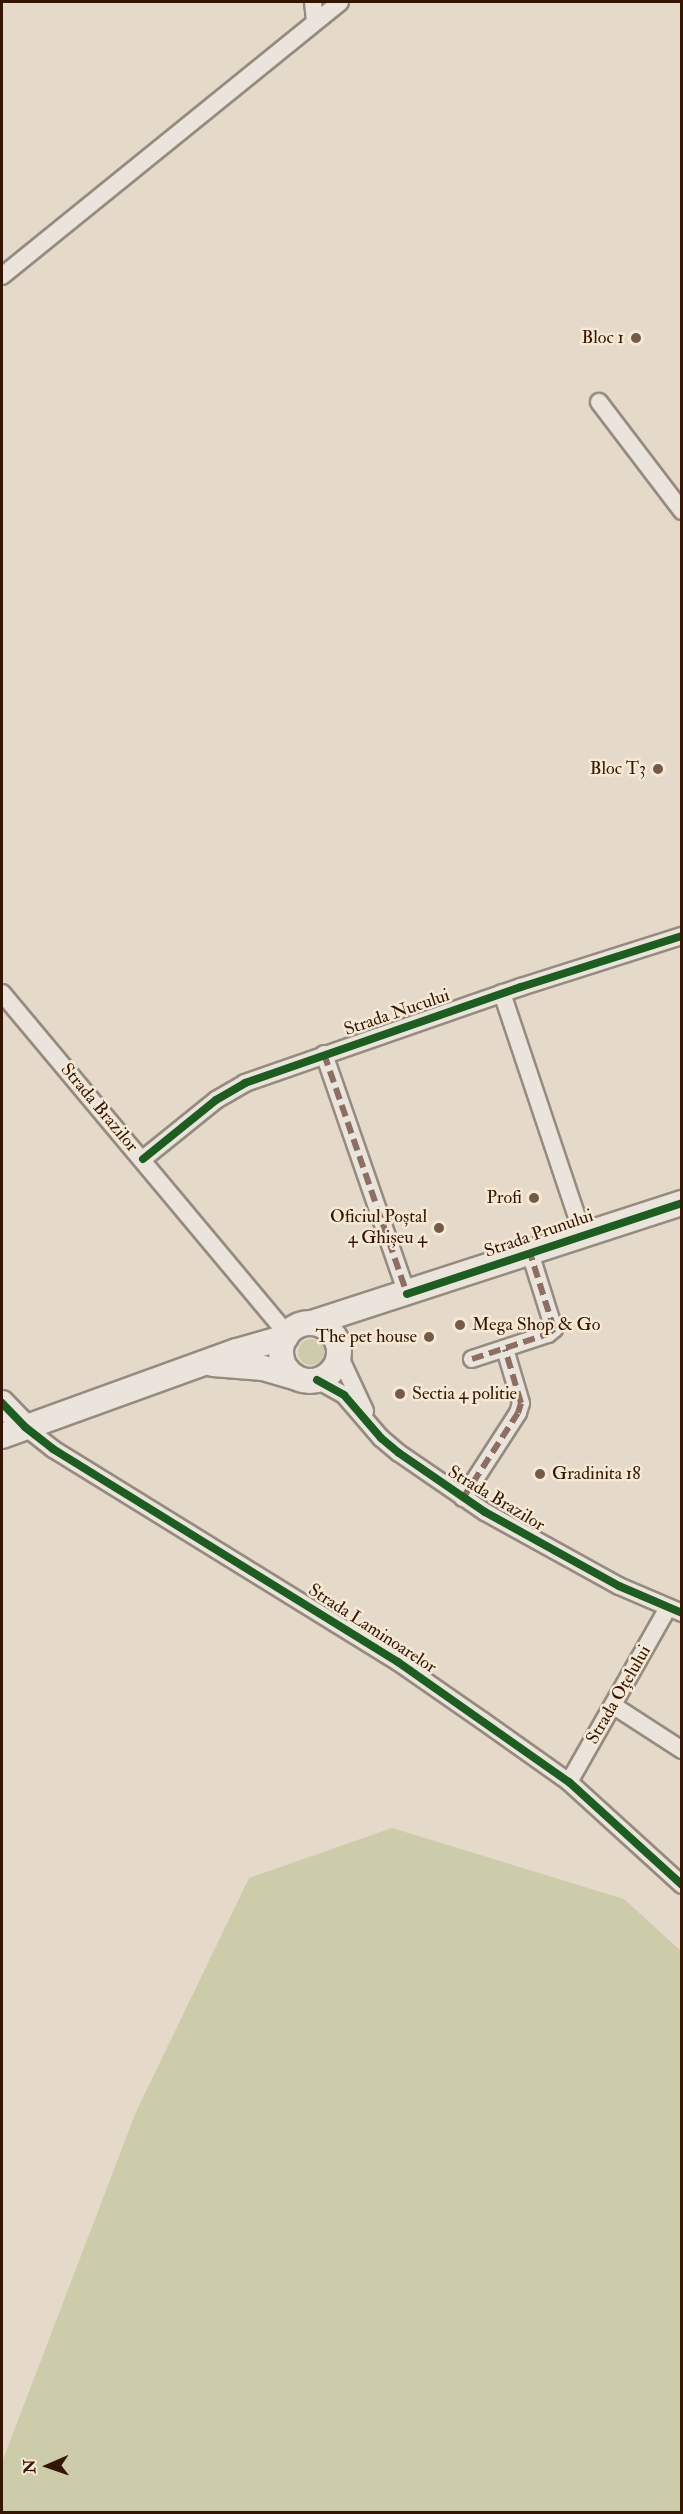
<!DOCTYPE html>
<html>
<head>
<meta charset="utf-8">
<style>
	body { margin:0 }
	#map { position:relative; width:683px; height:2514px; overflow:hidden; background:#e5dac9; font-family:"IM FELL Double Pica",serif }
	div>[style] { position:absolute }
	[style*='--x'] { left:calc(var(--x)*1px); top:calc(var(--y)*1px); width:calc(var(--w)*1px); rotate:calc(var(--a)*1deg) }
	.green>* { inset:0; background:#ccccab }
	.round { border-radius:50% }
	.roads { filter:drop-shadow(2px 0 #958b7f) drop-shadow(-2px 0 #958b7f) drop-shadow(0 2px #958b7f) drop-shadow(0 -2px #958b7f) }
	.street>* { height:16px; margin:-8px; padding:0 8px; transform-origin:8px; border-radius:8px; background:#eae4dc }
	.secondary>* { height:24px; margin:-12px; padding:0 12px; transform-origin:12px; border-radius:12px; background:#eae4dc }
	.secondary>.ring { margin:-12px; padding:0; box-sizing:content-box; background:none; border:24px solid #eae4dc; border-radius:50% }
	.quiet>* { height:6px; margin-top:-3px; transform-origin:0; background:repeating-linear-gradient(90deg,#8d6e63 0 12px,transparent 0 18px) }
	.cycleway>* { height:8px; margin:-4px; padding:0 4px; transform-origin:4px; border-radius:4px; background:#1b5e20 }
	.dots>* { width:16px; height:16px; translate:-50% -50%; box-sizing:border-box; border:3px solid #f5e8d5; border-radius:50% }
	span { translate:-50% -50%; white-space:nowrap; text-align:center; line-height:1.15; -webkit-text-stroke:5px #f5e8d5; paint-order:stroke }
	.poi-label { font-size:18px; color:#351602 }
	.right { translate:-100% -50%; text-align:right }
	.left { translate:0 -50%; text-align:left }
	.street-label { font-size:18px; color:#351602 }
	.frame { position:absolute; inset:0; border:3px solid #351602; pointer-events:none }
	.north { position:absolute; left:18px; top:2436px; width:60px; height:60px; -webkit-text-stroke:4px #f5e8d5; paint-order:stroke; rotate:268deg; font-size:16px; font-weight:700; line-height:24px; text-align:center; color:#351602 }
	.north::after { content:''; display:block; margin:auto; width:21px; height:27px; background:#351602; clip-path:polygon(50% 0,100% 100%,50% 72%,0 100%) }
</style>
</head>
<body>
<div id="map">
	<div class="green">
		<i class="round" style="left:298px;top:1339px;width:26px;height:26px"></i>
		<i style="clip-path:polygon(392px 1828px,624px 1899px,681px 1951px,681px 2512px,2px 2512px,2px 2462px,136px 2112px,249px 1878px)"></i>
	</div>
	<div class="roads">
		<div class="street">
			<i style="--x:313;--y:2;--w:19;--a:84"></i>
			<i style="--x:2;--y:276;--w:435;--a:-39"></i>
			<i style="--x:599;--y:402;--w:137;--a:52.7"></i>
			<i style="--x:2;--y:993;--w:444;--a:50.1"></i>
			<i style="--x:502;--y:993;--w:255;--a:71.5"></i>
			<i style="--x:324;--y:1054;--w:254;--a:70.9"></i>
			<i style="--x:143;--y:1159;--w:94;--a:-38.9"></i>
			<i style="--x:216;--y:1100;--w:34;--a:-30"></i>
			<i style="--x:245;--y:1083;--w:292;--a:-19.2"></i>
			<i style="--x:521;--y:987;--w:169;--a:-17.6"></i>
			<i style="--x:339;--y:1355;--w:62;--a:65.1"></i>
			<i style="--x:472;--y:1359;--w:80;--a:-18.2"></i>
			<i style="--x:548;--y:1334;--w:8;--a:-40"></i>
			<i style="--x:554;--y:1329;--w:80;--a:-107.5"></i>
			<i style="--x:317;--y:1380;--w:31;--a:29"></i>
			<i style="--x:344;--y:1395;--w:57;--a:49.3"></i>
			<i style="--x:381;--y:1438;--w:23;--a:40"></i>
			<i style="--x:399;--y:1453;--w:104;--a:34.5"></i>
			<i style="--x:485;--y:1512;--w:153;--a:28.9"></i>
			<i style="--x:619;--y:1586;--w:69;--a:23.2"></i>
			<i style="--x:25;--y:1427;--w:36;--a:38"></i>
			<i style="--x:53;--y:1449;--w:405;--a:31.7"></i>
			<i style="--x:398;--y:1662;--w:103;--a:34.8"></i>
			<i style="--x:483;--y:1721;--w:105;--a:35.3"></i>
			<i style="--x:569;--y:1782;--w:153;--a:42.3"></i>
			<i style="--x:463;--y:1498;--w:101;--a:-57.1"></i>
			<i style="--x:518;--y:1413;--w:10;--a:-73"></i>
			<i style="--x:521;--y:1403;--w:56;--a:-106.5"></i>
			<i style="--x:614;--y:1706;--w:81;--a:32.9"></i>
			<i style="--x:569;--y:1782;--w:200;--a:-60.4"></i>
		</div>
		<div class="secondary">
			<i style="--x:312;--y:1323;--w:389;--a:-18"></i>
			<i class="ring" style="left:281px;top:1323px;width:34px;height:34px"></i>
			<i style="--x:213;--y:1364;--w:50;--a:4.6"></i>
			<i style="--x:263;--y:1368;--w:33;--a:16"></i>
			<i style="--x:2;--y:1403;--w:33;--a:46"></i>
			<i style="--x:2;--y:1436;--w:250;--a:-19.9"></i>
			<i style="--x:237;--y:1351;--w:51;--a:-15.9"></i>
		</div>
	</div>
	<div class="quiet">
		<i style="--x:324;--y:1054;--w:254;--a:70.9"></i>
		<i style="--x:472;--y:1359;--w:80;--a:-18.2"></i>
		<i style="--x:548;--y:1334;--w:8;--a:-40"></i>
		<i style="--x:554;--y:1329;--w:80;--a:-107.5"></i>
		<i style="--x:463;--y:1498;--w:101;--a:-57.1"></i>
		<i style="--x:518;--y:1413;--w:10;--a:-73"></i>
		<i style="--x:521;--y:1403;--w:56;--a:-106.5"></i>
	</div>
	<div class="cycleway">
		<i style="--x:143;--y:1159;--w:94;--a:-38.9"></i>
		<i style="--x:216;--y:1100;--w:34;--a:-30"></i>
		<i style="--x:245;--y:1083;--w:292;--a:-19.2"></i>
		<i style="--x:521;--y:987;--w:169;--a:-17.6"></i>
		<i style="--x:407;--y:1294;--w:290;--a:-18.3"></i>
		<i style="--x:317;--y:1380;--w:31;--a:29"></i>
		<i style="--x:344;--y:1395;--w:57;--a:49.3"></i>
		<i style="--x:381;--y:1438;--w:23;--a:40"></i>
		<i style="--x:399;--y:1453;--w:104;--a:34.5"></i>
		<i style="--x:485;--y:1512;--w:153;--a:28.9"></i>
		<i style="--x:619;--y:1586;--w:69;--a:23.2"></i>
		<i style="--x:2;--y:1403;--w:33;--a:46"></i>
		<i style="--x:25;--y:1427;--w:36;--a:38"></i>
		<i style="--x:53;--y:1449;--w:405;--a:31.7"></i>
		<i style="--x:398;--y:1662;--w:209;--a:35.1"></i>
		<i style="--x:569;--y:1782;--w:153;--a:42.3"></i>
	</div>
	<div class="dots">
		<i style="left:636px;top:338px;background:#735b48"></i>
		<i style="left:658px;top:769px;background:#735b48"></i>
		<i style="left:534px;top:1198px;background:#735b48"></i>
		<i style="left:439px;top:1228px;background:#735b48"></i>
		<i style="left:460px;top:1325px;background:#735b48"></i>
		<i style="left:429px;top:1337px;background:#735b48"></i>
		<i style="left:400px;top:1394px;background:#735b48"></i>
		<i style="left:540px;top:1474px;background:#735b48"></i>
	</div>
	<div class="poi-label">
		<span class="right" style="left:624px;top:338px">Bloc 1</span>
		<span class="right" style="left:646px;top:769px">Bloc T3</span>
		<span class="right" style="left:522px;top:1198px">Profi</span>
		<span class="right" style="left:427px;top:1228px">Oficiul Poștal<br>4 Ghișeu 4</span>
		<span class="left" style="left:472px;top:1325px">Mega Shop &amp; Go</span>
		<span class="right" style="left:417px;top:1337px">The pet house</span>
		<span class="left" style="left:412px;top:1394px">Sectia 4 politie</span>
		<span class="left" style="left:552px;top:1474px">Gradinita 18</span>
	</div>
	<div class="street-label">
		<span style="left:397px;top:1013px;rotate:-19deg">Strada Nucului</span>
		<span style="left:99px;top:1108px;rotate:50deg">Strada Brazilor</span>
		<span style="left:539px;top:1234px;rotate:-19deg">Strada Prunului</span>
		<span style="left:496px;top:1499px;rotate:31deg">Strada Brazilor</span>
		<span style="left:372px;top:1629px;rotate:33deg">Strada Laminoarelor</span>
		<span style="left:619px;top:1695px;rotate:-60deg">Strada Oțelului</span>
	</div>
	<div class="frame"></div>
	<div class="north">N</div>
</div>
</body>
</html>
